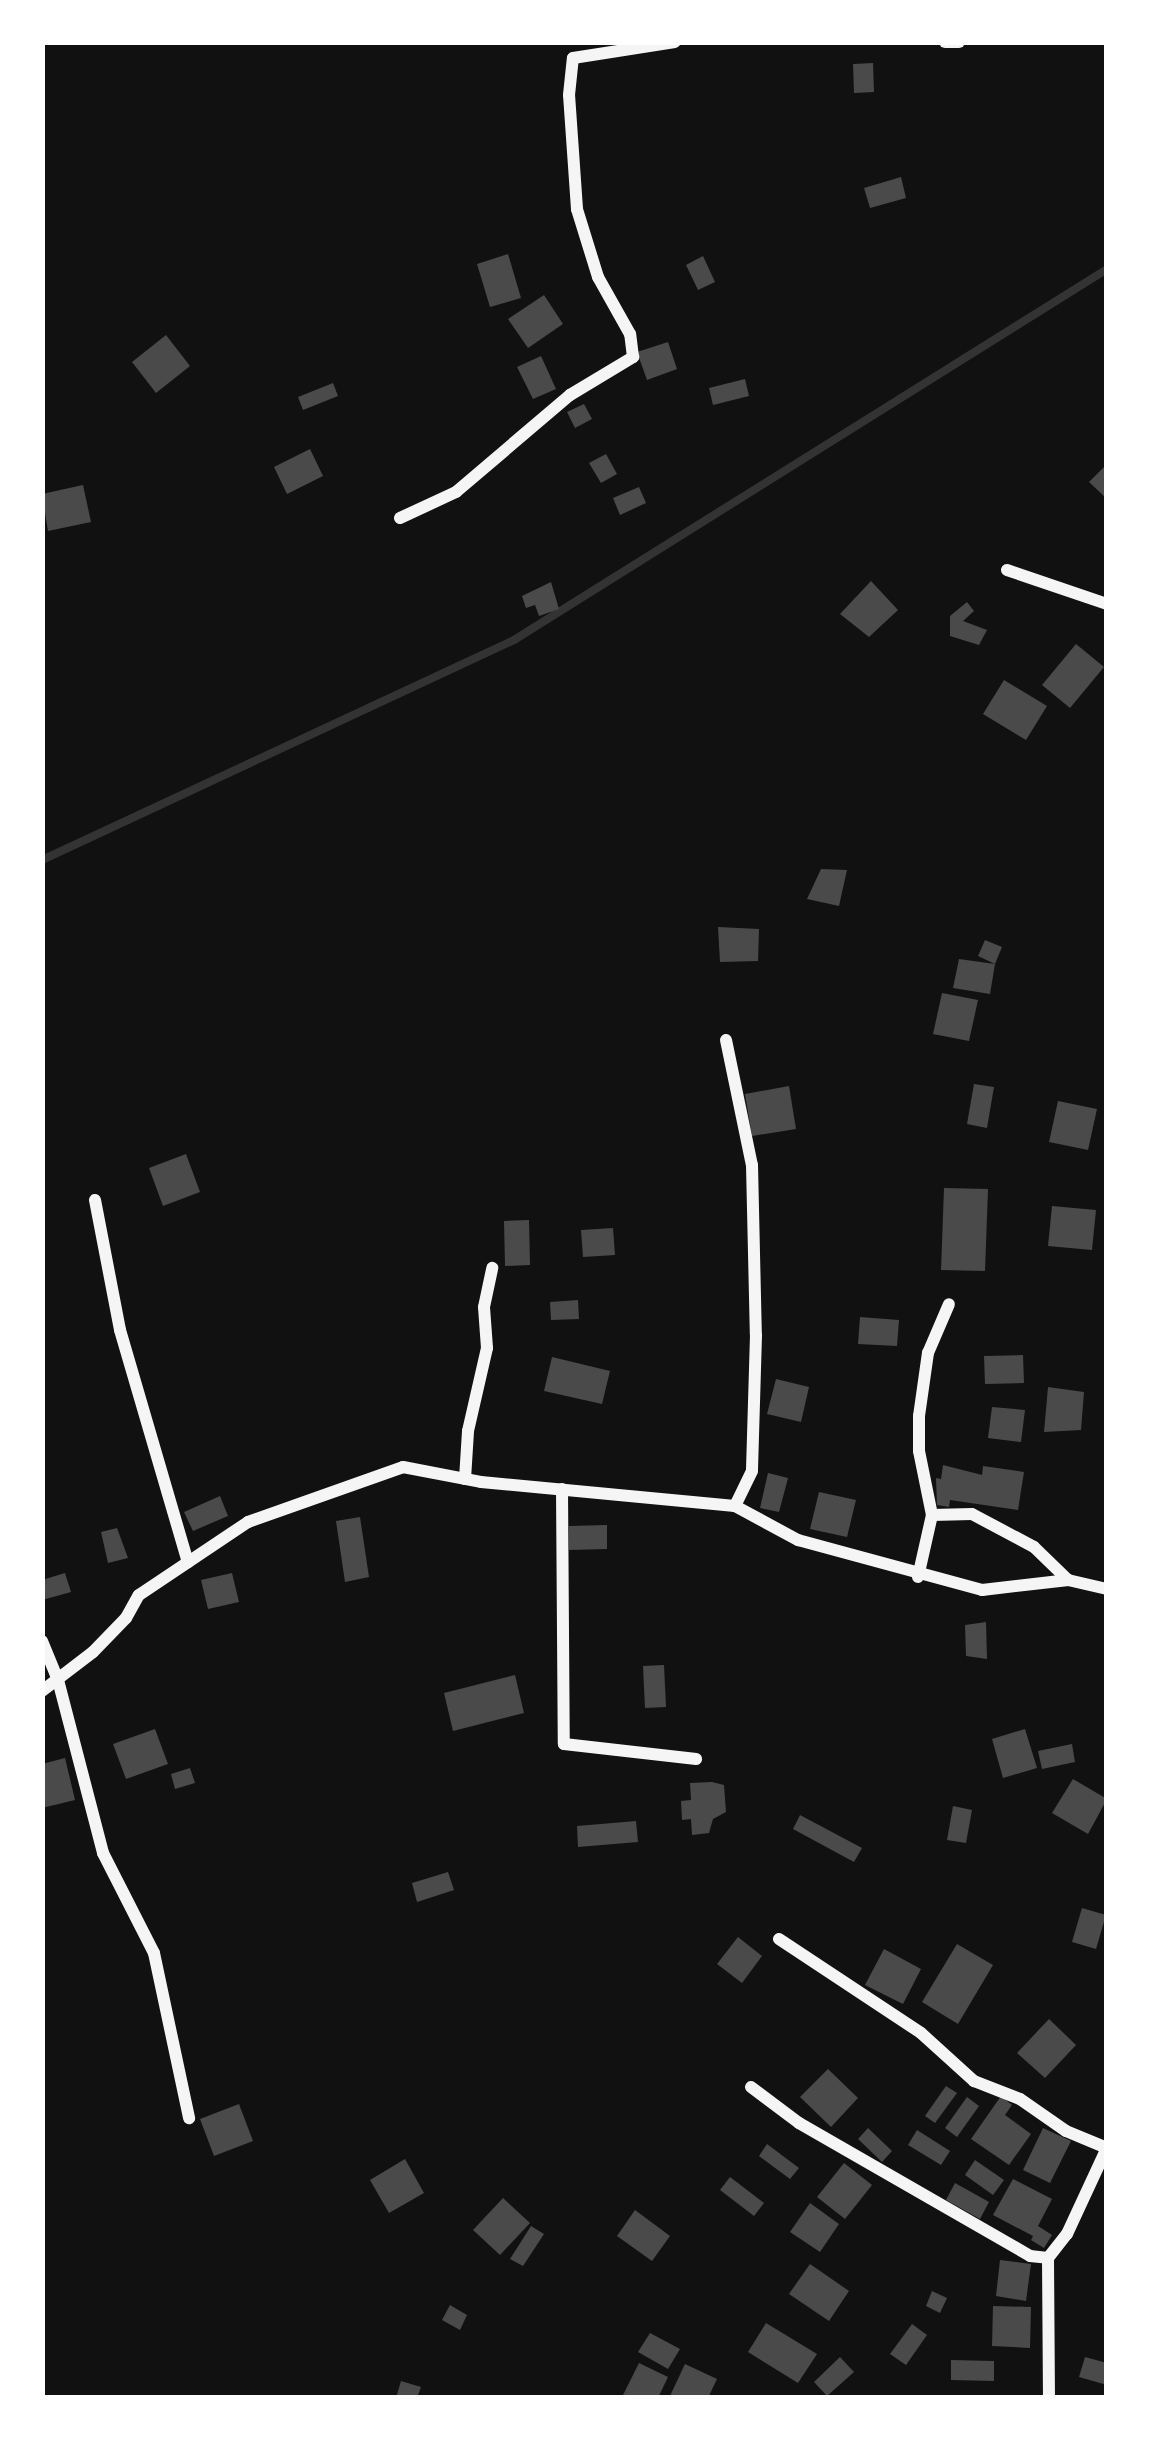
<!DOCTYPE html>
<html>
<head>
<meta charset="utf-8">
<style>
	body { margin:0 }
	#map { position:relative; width:1149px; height:2440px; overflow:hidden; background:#111; font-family:Karla,sans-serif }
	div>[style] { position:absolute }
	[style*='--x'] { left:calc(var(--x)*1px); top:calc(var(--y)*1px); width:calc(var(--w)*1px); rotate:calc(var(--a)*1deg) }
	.stream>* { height:8px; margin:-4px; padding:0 4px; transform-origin:4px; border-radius:4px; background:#333 }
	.building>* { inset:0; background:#4a4a4a }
	.minor>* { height:12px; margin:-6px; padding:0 6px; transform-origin:6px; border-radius:6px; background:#f5f5f5 }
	span { translate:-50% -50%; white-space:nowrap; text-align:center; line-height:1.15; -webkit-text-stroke:9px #fff; paint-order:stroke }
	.frame { position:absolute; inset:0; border:45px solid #fff; pointer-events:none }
</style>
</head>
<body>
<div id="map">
	<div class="stream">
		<i style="--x:42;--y:860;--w:521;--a:-24.99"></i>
		<i style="--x:514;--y:640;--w:699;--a:-32.03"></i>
	</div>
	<div class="building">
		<i style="clip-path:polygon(873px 63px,874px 92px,854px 93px,853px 64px)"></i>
		<i style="clip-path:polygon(901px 177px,906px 198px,870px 208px,864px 188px)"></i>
		<i style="clip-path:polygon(508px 254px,521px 298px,490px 307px,477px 264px)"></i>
		<i style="clip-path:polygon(703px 256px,715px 282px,698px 290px,686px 265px)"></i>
		<i style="clip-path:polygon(544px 295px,563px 324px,528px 348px,508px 319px)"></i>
		<i style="clip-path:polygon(166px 335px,190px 366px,156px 393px,132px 362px)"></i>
		<i style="clip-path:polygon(668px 342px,677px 369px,647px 380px,637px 352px)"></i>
		<i style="clip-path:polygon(541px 356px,556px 389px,533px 399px,517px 367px)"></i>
		<i style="clip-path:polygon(745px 379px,749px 396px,713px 405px,709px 388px)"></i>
		<i style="clip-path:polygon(333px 383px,338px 396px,303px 410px,298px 397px)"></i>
		<i style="clip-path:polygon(584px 404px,592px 419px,575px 428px,567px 412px)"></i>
		<i style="clip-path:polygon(310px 449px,323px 476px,287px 494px,274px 467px)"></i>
		<i style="clip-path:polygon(606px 454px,617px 474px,601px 483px,589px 463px)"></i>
		<i style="clip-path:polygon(1107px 464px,1107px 499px,1089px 482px)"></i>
		<i style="clip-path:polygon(83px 485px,91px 522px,48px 531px,42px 494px)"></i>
		<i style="clip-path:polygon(639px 487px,646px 503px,620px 515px,613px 498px)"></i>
		<i style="clip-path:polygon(871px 581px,898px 610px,869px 637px,840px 614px)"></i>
		<i style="clip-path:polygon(551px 582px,559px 609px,539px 616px,535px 605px,526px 608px,522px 596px)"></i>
		<i style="clip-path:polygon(967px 602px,974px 611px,963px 621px,987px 630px,979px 645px,950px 636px,950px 616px)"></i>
		<i style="clip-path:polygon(1076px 644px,1104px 667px,1070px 708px,1042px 685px)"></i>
		<i style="clip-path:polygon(1004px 680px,1047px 706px,1026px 740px,983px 714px)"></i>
		<i style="clip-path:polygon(821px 869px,847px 870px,839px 906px,807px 899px)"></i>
		<i style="clip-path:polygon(718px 927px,759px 929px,758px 961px,720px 962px)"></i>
		<i style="clip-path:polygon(985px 940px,1002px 947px,995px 964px,978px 956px)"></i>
		<i style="clip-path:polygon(959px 959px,995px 964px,990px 994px,953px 988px)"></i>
		<i style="clip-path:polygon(942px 993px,978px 1000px,969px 1041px,933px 1034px)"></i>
		<i style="clip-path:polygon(974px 1084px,994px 1087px,987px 1128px,967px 1124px)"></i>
		<i style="clip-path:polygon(789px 1086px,796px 1129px,752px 1136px,745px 1094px)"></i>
		<i style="clip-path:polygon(1058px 1101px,1097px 1109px,1088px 1150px,1049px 1142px)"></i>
		<i style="clip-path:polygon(186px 1154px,200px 1192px,163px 1206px,149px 1168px)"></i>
		<i style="clip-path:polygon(944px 1188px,988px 1189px,985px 1271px,941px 1270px)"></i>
		<i style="clip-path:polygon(1052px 1206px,1096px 1210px,1092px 1250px,1048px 1246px)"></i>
		<i style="clip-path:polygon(529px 1220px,530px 1265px,505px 1266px,504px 1221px)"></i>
		<i style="clip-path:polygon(613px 1228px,615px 1255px,583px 1257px,581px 1230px)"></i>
		<i style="clip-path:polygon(578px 1300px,579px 1319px,551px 1320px,550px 1302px)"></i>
		<i style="clip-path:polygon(860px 1317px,899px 1320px,897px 1346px,858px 1344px)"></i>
		<i style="clip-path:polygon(1023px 1355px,1024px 1383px,985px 1384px,984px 1356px)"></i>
		<i style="clip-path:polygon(552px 1357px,610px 1371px,602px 1404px,544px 1391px)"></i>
		<i style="clip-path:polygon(776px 1379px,809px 1387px,801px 1422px,767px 1414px)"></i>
		<i style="clip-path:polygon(1048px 1387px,1084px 1392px,1081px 1430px,1044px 1432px)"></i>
		<i style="clip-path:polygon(992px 1407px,1025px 1410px,1021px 1442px,988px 1438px)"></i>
		<i style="clip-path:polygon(943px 1465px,982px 1475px,983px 1466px,1024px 1472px,1018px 1510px,950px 1500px,949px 1507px,937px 1505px,936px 1478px,941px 1479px)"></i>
		<i style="clip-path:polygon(768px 1473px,788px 1478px,779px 1512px,760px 1508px)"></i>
		<i style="clip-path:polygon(819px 1492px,856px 1500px,847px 1537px,810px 1529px)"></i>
		<i style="clip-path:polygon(220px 1496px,228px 1516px,193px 1531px,184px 1512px)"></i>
		<i style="clip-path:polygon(360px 1517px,369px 1577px,345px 1582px,336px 1521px)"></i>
		<i style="clip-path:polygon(607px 1525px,607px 1549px,569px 1550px,569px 1526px)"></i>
		<i style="clip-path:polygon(117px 1528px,128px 1558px,108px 1563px,101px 1532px)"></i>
		<i style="clip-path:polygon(65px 1573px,71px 1592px,42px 1600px,42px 1580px)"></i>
		<i style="clip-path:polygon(232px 1573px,239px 1602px,208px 1609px,201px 1580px)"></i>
		<i style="clip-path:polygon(986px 1622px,987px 1659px,966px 1656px,965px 1625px)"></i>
		<i style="clip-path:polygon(664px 1665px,666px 1707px,645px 1708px,643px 1666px)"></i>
		<i style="clip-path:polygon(515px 1675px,524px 1713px,453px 1731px,444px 1693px)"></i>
		<i style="clip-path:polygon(155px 1729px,168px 1764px,126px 1779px,113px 1744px)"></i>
		<i style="clip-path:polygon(1025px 1729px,1037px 1768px,1003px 1778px,992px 1739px)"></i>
		<i style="clip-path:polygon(1072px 1744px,1075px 1762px,1042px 1769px,1038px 1751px)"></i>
		<i style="clip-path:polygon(65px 1758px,75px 1800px,42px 1808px,42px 1764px)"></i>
		<i style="clip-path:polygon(190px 1768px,195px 1783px,175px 1789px,171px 1774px)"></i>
		<i style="clip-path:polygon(1073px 1779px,1107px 1799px,1088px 1834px,1052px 1813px)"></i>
		<i style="clip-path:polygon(712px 1782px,724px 1785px,726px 1812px,713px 1819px,709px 1833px,692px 1835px,691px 1819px,682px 1820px,681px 1801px,691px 1800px,690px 1783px)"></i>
		<i style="clip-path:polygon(953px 1806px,972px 1810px,966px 1843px,947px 1840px)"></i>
		<i style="clip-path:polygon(800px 1815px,862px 1848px,854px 1862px,793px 1829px)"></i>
		<i style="clip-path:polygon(636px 1821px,638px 1842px,578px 1847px,577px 1826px)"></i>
		<i style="clip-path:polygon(448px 1872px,454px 1890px,417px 1902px,412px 1883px)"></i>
		<i style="clip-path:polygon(1082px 1908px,1106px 1915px,1096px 1949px,1072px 1942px)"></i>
		<i style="clip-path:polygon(738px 1937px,762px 1956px,742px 1983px,717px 1964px)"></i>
		<i style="clip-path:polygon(957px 1944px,993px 1965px,958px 2024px,922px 2002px)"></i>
		<i style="clip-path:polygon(884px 1949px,921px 1969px,903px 2004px,865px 1985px)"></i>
		<i style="clip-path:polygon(1049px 2019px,1076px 2045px,1045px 2078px,1017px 2053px)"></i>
		<i style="clip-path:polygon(828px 2069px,858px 2098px,831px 2127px,800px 2097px)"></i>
		<i style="clip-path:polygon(946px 2086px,957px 2093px,935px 2123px,925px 2116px)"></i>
		<i style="clip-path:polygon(1001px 2096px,1012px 2105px,1005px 2115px,1031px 2134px,1009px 2165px,971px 2139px)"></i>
		<i style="clip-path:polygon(967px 2097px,979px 2106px,957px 2137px,945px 2128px)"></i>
		<i style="clip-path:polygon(239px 2104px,253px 2141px,214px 2156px,200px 2119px)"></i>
		<i style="clip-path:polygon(868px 2128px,892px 2151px,882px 2162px,858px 2139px)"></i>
		<i style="clip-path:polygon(1043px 2128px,1071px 2141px,1050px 2183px,1023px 2170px)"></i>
		<i style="clip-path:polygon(917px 2130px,950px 2151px,941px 2165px,908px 2145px)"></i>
		<i style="clip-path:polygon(767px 2144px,799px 2168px,790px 2179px,759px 2156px)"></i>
		<i style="clip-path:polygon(405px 2159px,424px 2193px,389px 2213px,370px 2180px)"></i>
		<i style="clip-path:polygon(975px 2160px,1004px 2180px,993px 2195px,965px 2175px)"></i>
		<i style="clip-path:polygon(844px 2163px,872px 2185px,845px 2219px,817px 2197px)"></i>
		<i style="clip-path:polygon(730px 2177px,764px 2203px,754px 2216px,720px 2190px)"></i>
		<i style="clip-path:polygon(1013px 2179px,1052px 2199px,1038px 2226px,1052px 2235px,1044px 2248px,1031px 2240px,1033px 2236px,993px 2215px)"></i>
		<i style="clip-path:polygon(955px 2183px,989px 2202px,980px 2219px,946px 2200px)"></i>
		<i style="clip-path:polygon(503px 2198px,530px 2223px,500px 2255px,473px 2230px)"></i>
		<i style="clip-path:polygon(810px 2203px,839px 2224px,820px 2252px,790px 2232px)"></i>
		<i style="clip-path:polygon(635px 2210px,670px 2236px,652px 2261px,617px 2236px)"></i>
		<i style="clip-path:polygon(531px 2226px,544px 2234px,523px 2266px,510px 2259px)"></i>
		<i style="clip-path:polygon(1000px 2260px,1031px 2264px,1026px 2301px,996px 2296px)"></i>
		<i style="clip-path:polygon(810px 2264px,849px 2291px,829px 2321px,789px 2294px)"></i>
		<i style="clip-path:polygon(932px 2291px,947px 2298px,940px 2313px,926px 2306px)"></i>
		<i style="clip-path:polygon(450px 2305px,467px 2315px,460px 2330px,442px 2320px)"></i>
		<i style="clip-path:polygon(993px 2306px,1031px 2307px,1030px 2348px,992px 2346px)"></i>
		<i style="clip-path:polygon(766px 2323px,817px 2354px,798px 2383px,748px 2352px)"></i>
		<i style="clip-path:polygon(912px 2324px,927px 2335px,906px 2365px,890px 2354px)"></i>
		<i style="clip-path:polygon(650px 2333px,680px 2349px,668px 2369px,638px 2352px)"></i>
		<i style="clip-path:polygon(840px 2357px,854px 2372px,827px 2396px,814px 2382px)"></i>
		<i style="clip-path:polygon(1085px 2357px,1107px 2363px,1107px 2385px,1079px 2377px)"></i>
		<i style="clip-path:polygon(951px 2360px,994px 2361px,994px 2381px,951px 2380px)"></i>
		<i style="clip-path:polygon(639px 2363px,668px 2377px,658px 2398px,622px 2397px)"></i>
		<i style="clip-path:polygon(685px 2364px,717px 2379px,708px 2398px,669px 2398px)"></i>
		<i style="clip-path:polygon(401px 2381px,421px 2387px,417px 2398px,396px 2398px)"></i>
	</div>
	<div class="minor">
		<i style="--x:945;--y:42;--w:14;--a:0"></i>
		<i style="--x:400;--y:518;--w:62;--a:-24.9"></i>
		<i style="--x:456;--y:492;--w:150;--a:-40.4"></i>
		<i style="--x:570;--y:395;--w:74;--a:-31.1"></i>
		<i style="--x:633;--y:357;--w:23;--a:-97"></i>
		<i style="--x:630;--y:334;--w:65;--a:-119.3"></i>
		<i style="--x:598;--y:277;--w:71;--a:-107.2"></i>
		<i style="--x:577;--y:209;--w:114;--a:-94"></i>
		<i style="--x:569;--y:95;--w:37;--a:-84"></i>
		<i style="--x:573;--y:58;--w:103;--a:-8.9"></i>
		<i style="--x:1007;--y:570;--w:106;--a:18.8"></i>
		<i style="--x:726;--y:1040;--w:128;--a:78.3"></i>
		<i style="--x:752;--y:1165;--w:170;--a:88.7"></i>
		<i style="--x:756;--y:1335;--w:136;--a:91.7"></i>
		<i style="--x:752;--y:1471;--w:39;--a:116"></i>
		<i style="--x:95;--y:1200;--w:132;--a:79.1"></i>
		<i style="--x:120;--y:1330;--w:242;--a:73.7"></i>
		<i style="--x:465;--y:1479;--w:48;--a:-86.4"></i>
		<i style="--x:468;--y:1431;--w:85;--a:-77.1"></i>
		<i style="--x:487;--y:1348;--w:41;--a:-94.2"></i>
		<i style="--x:484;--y:1307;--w:40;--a:-78"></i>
		<i style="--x:562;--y:1489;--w:255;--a:89.6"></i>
		<i style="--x:564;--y:1744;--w:133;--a:6.5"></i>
		<i style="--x:932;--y:1515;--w:40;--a:-1.4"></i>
		<i style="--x:972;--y:1514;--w:70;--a:28"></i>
		<i style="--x:1034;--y:1547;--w:47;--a:44.1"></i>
		<i style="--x:918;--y:1577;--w:64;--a:-77.3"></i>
		<i style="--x:932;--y:1515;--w:65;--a:-101.5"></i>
		<i style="--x:919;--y:1451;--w:35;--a:-90"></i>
		<i style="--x:919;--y:1416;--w:64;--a:-81.9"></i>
		<i style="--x:928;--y:1353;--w:53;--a:-66.8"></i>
		<i style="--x:42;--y:1641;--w:42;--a:67.7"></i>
		<i style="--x:58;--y:1680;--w:179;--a:75.4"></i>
		<i style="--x:103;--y:1853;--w:112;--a:63"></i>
		<i style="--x:154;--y:1953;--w:169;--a:78"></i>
		<i style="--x:42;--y:1691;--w:64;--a:-37.4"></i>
		<i style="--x:93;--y:1652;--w:47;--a:-45.9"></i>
		<i style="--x:126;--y:1618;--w:26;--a:-61"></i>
		<i style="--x:139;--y:1595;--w:131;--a:-33.8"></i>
		<i style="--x:248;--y:1522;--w:164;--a:-19.5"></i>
		<i style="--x:403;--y:1467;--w:79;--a:10.9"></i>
		<i style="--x:481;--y:1482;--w:255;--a:5.4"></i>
		<i style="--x:735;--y:1506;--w:72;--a:28.4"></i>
		<i style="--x:798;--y:1540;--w:191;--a:15.2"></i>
		<i style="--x:982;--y:1590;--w:87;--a:-6.6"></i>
		<i style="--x:1068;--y:1580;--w:40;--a:13"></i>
		<i style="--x:779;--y:1939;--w:170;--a:33.5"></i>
		<i style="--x:921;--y:2033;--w:72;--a:42.2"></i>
		<i style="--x:974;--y:2081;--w:49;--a:21.4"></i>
		<i style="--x:1020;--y:2099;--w:56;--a:34.8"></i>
		<i style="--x:1066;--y:2131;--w:44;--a:22.5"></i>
		<i style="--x:751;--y:2087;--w:60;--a:36.9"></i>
		<i style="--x:799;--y:2123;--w:267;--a:29.9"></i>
		<i style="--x:1030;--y:2256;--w:18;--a:6"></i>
		<i style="--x:1048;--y:2258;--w:31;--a:-52"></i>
		<i style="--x:1067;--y:2234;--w:95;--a:-65.1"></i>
		<i style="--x:1048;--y:2258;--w:140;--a:89.6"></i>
	</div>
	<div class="frame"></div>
</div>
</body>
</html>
